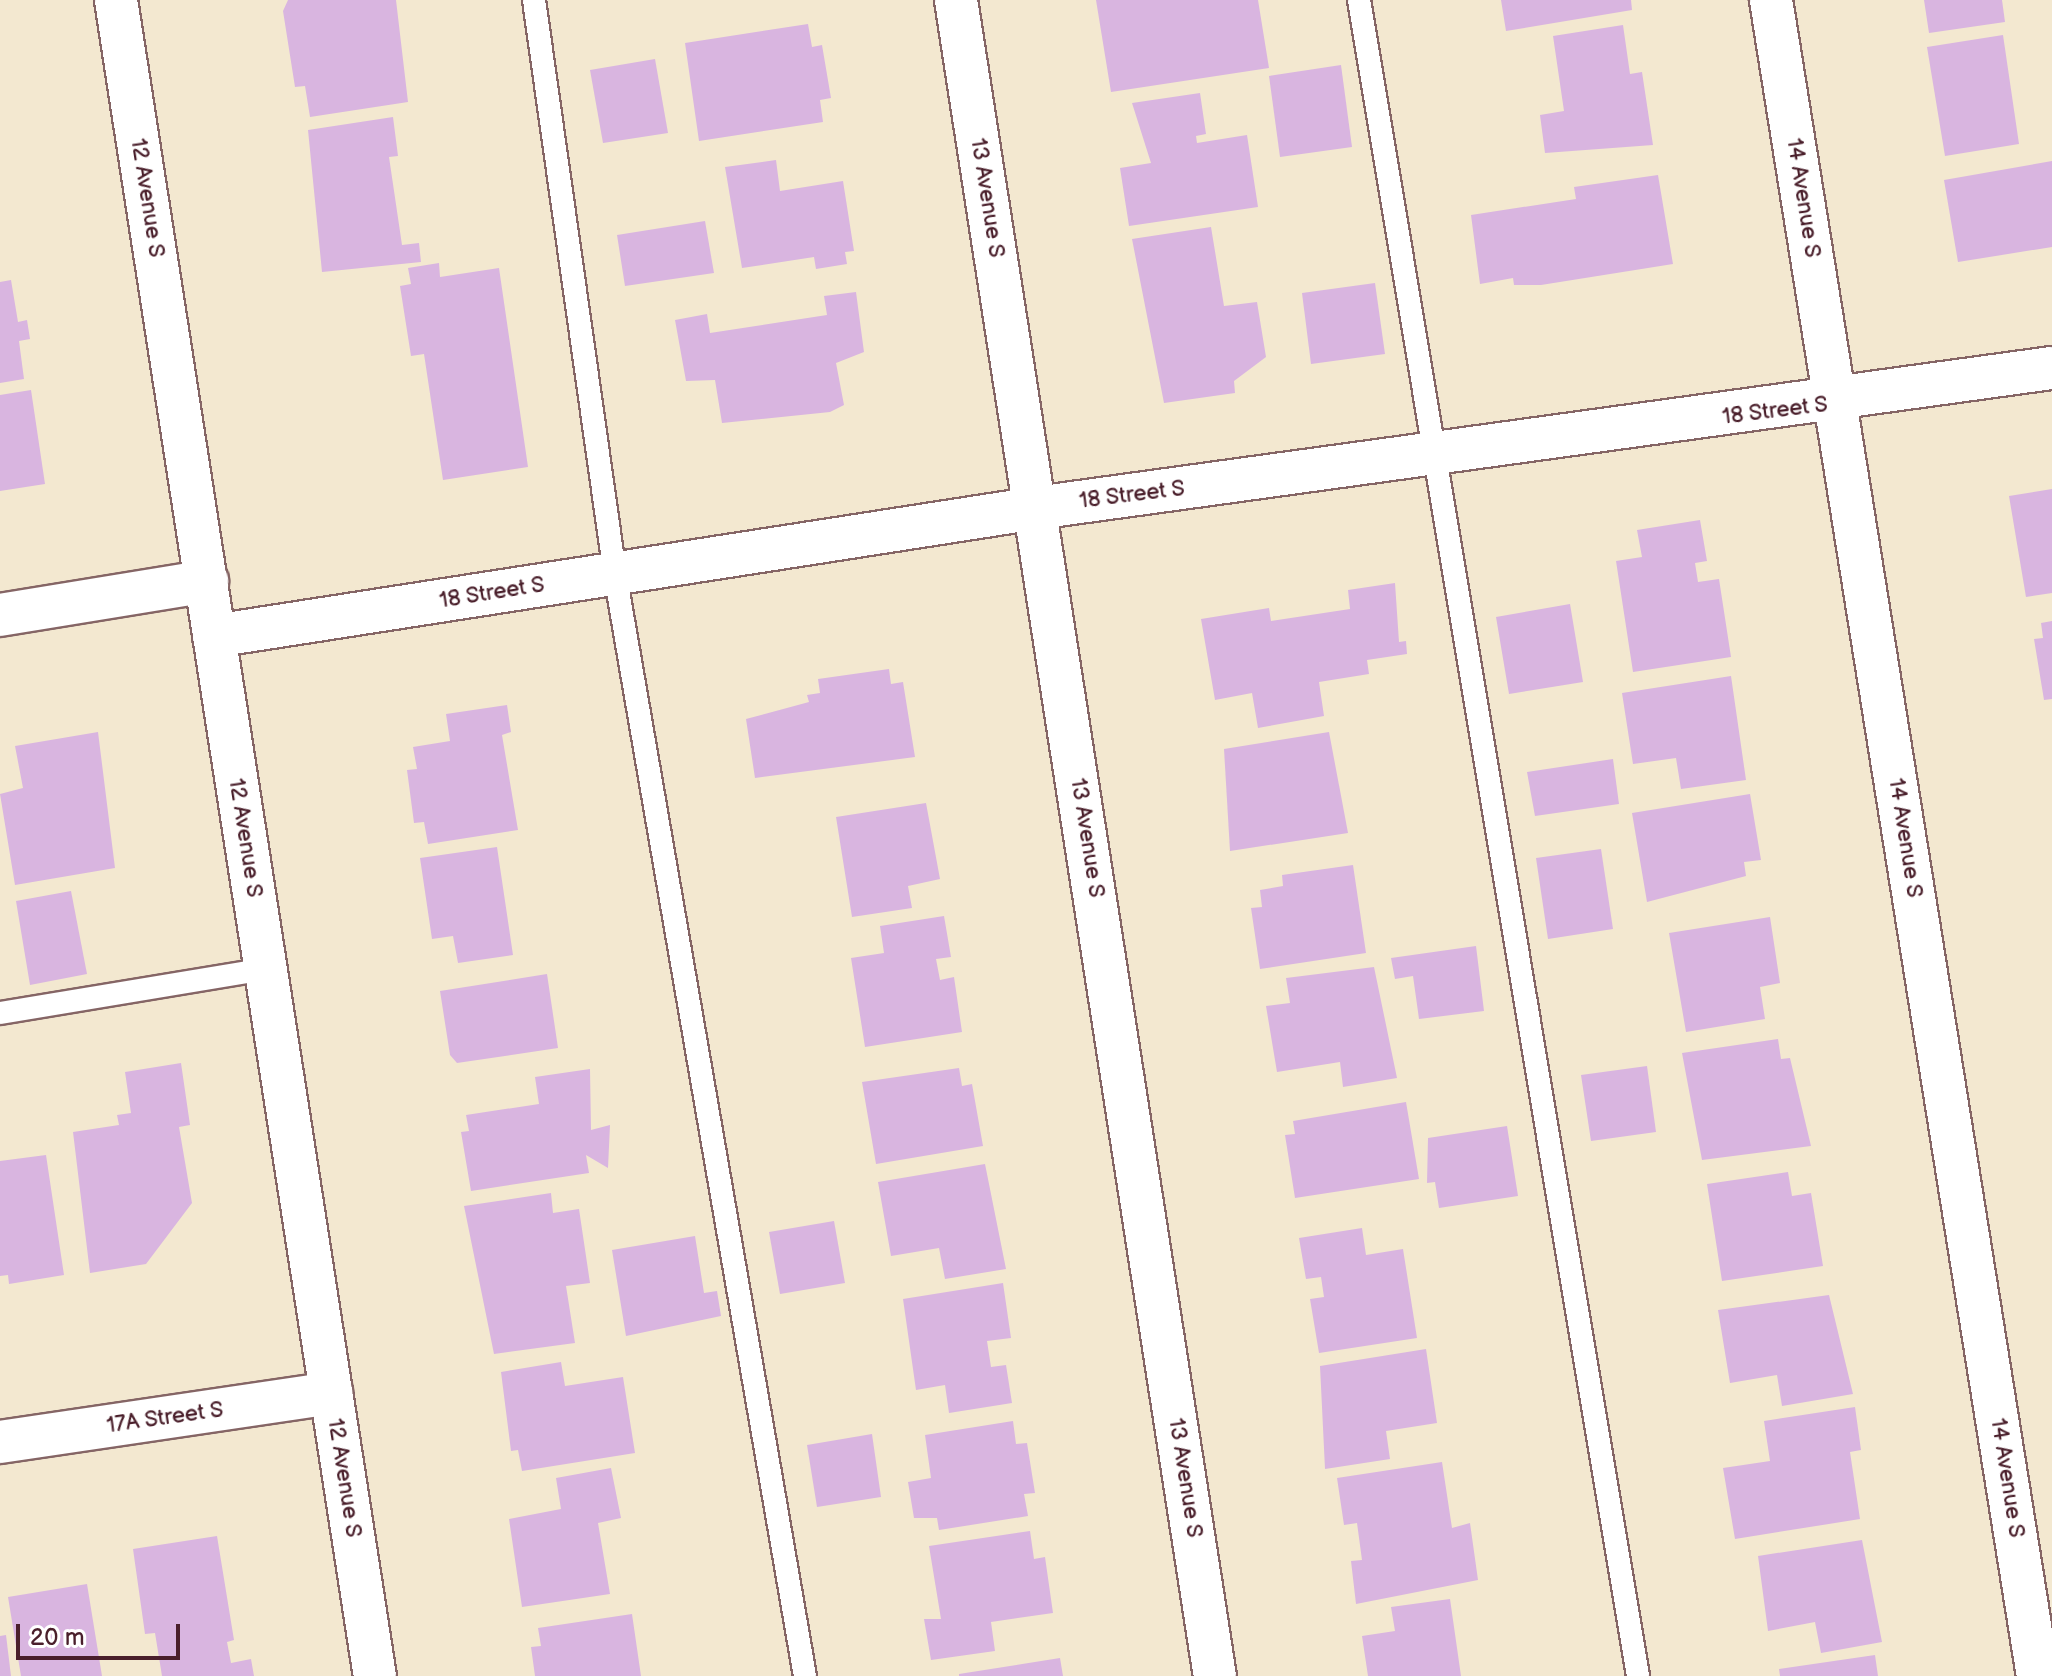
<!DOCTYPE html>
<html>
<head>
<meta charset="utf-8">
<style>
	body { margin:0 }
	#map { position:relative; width:2052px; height:1676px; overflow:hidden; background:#f3e8d0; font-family:"Balsamiq Sans",sans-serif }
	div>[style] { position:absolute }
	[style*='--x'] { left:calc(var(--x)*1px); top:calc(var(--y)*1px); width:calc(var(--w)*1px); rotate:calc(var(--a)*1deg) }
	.building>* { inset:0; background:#d9b5e0 }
	.roads { filter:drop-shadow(2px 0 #856565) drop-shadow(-2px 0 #856565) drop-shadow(0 2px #856565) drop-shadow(0 -2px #856565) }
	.lane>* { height:22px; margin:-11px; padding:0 11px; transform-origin:11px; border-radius:11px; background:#fff }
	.street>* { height:42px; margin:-21px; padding:0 21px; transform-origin:21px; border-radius:21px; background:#fff }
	span { translate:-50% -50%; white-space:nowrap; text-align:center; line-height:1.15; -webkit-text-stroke:6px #fff; paint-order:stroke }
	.street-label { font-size:22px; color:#4a1f2b }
	.scale { position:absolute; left:16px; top:1624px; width:164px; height:36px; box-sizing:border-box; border:4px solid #4a1f2b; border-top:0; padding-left:10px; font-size:24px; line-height:28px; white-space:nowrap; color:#4a1f2b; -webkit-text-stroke:6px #fff; paint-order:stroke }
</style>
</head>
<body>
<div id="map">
	<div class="building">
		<i style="clip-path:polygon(288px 0,396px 0,408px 102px,310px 117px,305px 86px,295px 87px,283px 11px)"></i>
		<i style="clip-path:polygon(1096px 0,1258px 0,1269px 68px,1111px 92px)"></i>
		<i style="clip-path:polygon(1501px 0,1631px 0,1632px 10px,1506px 31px)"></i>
		<i style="clip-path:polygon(1924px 0,2002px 0,2005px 22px,1929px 33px)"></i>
		<i style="clip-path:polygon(808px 24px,812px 47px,822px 45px,831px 98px,820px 100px,823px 122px,699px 141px,685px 43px)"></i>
		<i style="clip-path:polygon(1623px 25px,1630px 74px,1642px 72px,1653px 145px,1545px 153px,1540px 115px,1564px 111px,1553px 36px)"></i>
		<i style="clip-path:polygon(2003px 35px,2019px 144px,1945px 156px,1927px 47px)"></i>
		<i style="clip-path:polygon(655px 59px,668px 133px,603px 143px,590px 70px)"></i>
		<i style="clip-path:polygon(1341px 65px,1352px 147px,1280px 157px,1269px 76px)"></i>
		<i style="clip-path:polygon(1200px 93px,1206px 134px,1196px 136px,1197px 143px,1247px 135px,1258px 207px,1129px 226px,1120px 168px,1151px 163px,1132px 103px)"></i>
		<i style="clip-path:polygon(393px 117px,398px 156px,389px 157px,402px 245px,419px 243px,421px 262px,322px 272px,308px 130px)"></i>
		<i style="clip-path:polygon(776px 160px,780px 191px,843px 181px,854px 251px,845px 252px,847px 264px,816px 269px,814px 257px,742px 268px,725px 167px)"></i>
		<i style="clip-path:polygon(2052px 161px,2052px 247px,1958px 262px,1944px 180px)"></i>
		<i style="clip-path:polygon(1658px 175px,1673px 264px,1541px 285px,1514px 285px,1513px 278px,1480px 284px,1471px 215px,1576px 199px,1574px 187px)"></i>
		<i style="clip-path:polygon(705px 221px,714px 273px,625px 286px,617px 235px)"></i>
		<i style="clip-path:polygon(1211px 227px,1224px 306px,1257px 302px,1266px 357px,1234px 381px,1235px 393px,1164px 403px,1132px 239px)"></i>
		<i style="clip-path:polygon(439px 263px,440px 277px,499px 268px,528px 467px,443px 480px,424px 354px,411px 356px,400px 286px,411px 284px,408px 268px)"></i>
		<i style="clip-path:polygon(11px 280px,18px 322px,27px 320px,30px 339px,19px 341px,24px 379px,0 383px,0 282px)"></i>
		<i style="clip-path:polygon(1375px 283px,1385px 354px,1311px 364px,1302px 293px)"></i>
		<i style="clip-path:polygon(856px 292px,864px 352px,836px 363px,844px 405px,830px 412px,722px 423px,715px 380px,686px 381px,675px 320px,707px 314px,710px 333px,827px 315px,824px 296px)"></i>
		<i style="clip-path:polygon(31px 390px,45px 484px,0 491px,0 395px)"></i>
		<i style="clip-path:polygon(2052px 489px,2052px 593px,2026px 597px,2009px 496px)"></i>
		<i style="clip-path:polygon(1700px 520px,1707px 561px,1695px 563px,1698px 582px,1719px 579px,1731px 657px,1633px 672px,1616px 561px,1642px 557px,1637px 530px)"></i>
		<i style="clip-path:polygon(1395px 583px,1399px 642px,1406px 641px,1407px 654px,1367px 660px,1369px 674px,1319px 682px,1324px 716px,1258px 728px,1252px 693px,1215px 700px,1201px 619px,1269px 608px,1271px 621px,1350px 609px,1348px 590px)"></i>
		<i style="clip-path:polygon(1570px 604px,1583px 682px,1509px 694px,1496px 617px)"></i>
		<i style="clip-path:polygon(2052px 621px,2052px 699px,2044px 700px,2034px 639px,2043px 638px,2041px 623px)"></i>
		<i style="clip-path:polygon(889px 669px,891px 684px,903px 682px,915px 757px,755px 778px,746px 719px,809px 702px,807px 695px,820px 693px,818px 679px)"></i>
		<i style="clip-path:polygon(1731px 676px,1746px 780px,1681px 789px,1676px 758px,1633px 764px,1622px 693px)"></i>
		<i style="clip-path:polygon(507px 705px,511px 732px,502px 735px,518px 830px,428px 844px,424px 822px,414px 823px,407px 770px,417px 769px,413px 747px,450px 741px,446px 714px)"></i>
		<i style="clip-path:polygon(98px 732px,115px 868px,15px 885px,0 794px,23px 788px,15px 746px)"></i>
		<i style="clip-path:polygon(1329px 732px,1348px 833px,1230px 851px,1224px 749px)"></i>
		<i style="clip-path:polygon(1613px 759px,1619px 804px,1535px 816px,1527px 772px)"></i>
		<i style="clip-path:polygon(1750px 794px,1761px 860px,1744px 862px,1746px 876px,1647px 902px,1632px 813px)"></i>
		<i style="clip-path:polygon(926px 803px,940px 879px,908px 886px,912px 908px,852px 917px,836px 817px)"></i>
		<i style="clip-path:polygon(497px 847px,513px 955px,458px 963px,453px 936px,432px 939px,420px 858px)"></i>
		<i style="clip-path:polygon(1601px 849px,1613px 929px,1548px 939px,1536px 858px)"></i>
		<i style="clip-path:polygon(1353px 865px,1366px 953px,1260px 969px,1251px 908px,1262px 907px,1260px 890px,1283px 886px,1282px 875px)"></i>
		<i style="clip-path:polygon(71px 891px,87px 974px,30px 985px,16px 901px)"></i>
		<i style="clip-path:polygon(944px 916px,951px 957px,936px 959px,940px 980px,954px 977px,962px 1032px,865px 1047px,851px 958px,884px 953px,880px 926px)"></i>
		<i style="clip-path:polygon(1770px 917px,1780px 983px,1760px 987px,1765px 1019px,1686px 1032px,1669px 933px)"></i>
		<i style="clip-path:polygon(1476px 946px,1484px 1011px,1419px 1019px,1413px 976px,1395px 979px,1391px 958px)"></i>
		<i style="clip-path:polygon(1374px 967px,1397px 1078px,1343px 1087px,1340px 1062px,1277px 1072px,1266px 1006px,1290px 1003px,1286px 978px)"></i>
		<i style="clip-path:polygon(547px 974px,558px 1048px,457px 1063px,450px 1055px,440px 991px)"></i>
		<i style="clip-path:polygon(1778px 1039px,1781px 1059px,1790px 1058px,1811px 1146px,1702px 1160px,1682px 1053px)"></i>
		<i style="clip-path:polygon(181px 1063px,190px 1125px,179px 1127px,192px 1203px,146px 1264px,90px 1273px,73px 1132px,119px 1125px,117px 1115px,131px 1113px,125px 1072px)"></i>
		<i style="clip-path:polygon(1647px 1066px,1656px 1132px,1591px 1141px,1581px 1075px)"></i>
		<i style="clip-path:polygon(959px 1068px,962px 1086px,972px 1084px,983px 1146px,876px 1164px,862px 1082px)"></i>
		<i style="clip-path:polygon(590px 1069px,591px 1130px,610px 1125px,608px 1168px,586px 1155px,589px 1173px,471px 1191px,461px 1132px,469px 1131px,466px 1115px,539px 1104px,535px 1077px)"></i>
		<i style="clip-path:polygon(1406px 1102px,1419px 1179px,1295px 1198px,1285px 1135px,1295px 1134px,1293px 1121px)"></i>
		<i style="clip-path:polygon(1507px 1126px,1518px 1196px,1439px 1208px,1435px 1182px,1427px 1183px,1428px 1138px)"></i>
		<i style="clip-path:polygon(46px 1155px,64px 1275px,9px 1284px,8px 1275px,0 1276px,0 1161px)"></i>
		<i style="clip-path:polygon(985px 1164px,1006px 1269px,945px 1279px,939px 1248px,891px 1256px,878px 1182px)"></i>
		<i style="clip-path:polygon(1788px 1172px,1792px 1196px,1811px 1193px,1823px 1266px,1722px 1281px,1707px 1184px)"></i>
		<i style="clip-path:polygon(551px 1193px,553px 1213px,579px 1209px,590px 1283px,566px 1286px,575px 1343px,494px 1354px,464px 1206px)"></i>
		<i style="clip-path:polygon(834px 1221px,845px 1283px,780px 1294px,769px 1232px)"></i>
		<i style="clip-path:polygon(1362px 1228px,1366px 1255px,1403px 1249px,1417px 1338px,1319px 1353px,1310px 1299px,1324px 1297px,1321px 1277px,1306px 1279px,1299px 1238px)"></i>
		<i style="clip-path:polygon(695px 1236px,704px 1293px,717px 1291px,721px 1316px,626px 1336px,612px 1250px)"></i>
		<i style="clip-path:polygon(1003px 1283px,1011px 1338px,987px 1341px,991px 1367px,1006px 1365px,1012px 1403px,949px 1413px,945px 1385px,916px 1390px,903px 1299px)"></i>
		<i style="clip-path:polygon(1829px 1295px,1853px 1394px,1782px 1406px,1777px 1375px,1730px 1383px,1718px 1310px)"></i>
		<i style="clip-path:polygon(1426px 1349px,1437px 1423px,1386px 1431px,1390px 1459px,1325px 1469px,1320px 1366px)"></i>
		<i style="clip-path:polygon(561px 1362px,565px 1386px,623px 1377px,635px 1453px,522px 1471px,518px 1450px,511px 1451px,501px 1372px)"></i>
		<i style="clip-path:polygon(1855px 1407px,1861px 1450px,1850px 1452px,1860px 1519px,1735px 1539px,1723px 1468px,1770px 1461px,1764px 1421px)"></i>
		<i style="clip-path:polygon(1013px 1421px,1016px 1444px,1027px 1443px,1035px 1493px,1024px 1494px,1028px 1516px,939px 1530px,937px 1518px,914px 1518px,908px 1482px,931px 1478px,925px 1435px)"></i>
		<i style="clip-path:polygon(872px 1434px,881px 1497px,817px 1507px,807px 1445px)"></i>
		<i style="clip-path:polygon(1442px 1462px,1452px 1528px,1470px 1523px,1478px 1580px,1356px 1604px,1351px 1561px,1362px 1560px,1357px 1523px,1344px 1525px,1337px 1478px)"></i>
		<i style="clip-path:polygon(611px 1468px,621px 1518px,598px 1523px,610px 1594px,522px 1607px,509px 1519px,561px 1509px,556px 1478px)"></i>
		<i style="clip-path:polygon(1030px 1531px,1034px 1559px,1045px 1557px,1053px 1613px,991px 1622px,995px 1651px,931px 1660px,924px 1619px,941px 1619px,929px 1546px)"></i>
		<i style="clip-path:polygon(217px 1536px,234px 1640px,227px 1642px,231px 1663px,251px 1659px,254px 1676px,162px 1676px,155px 1633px,145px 1634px,133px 1549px)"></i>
		<i style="clip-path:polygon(1862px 1540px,1882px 1642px,1821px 1653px,1815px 1622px,1768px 1631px,1758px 1556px)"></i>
		<i style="clip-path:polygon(87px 1584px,102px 1676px,21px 1676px,8px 1597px)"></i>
		<i style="clip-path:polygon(1450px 1599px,1461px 1676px,1368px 1676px,1362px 1636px,1395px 1631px,1391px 1607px)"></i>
		<i style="clip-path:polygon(632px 1614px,641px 1676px,535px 1676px,531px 1647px,541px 1646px,538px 1628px)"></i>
		<i style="clip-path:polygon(6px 1635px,11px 1676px,0 1676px,0 1636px)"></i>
		<i style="clip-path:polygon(1875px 1655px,1878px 1676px,1780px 1676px,1779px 1669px)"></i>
		<i style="clip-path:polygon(1060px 1658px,1063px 1676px,959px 1676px,959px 1674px)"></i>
	</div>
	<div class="roads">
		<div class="lane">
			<i style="--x:534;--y:0;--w:580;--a:81.97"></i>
			<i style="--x:615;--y:574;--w:1118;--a:80.22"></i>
			<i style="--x:1359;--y:0;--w:1699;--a:80.55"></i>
			<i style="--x:0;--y:1013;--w:269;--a:-9.4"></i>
		</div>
		<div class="street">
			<i style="--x:116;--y:0;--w:1696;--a:81.22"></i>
			<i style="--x:956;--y:0;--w:1696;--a:81.22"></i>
			<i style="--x:1771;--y:0;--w:1697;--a:80.95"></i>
			<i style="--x:0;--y:615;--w:210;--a:-9.3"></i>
			<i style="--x:214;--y:636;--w:832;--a:-8.85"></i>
			<i style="--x:1036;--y:508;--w:1026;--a:-7.85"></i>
			<i style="--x:0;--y:1442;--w:335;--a:-8.4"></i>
		</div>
	</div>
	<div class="street-label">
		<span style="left:147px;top:198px;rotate:81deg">12 Avenue S</span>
		<span style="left:987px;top:198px;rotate:81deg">13 Avenue S</span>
		<span style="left:1803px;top:198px;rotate:81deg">14 Avenue S</span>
		<span style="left:1775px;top:411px;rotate:-7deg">18 Street S</span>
		<span style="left:1132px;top:495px;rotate:-7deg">18 Street S</span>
		<span style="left:492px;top:593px;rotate:-9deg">18 Street S</span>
		<span style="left:245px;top:838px;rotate:81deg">12 Avenue S</span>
		<span style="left:1087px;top:838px;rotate:81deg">13 Avenue S</span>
		<span style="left:1905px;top:838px;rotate:81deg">14 Avenue S</span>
		<span style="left:165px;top:1418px;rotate:-8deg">17A Street S</span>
		<span style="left:344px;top:1478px;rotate:81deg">12 Avenue S</span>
		<span style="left:1185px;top:1478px;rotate:81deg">13 Avenue S</span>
		<span style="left:2007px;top:1478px;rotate:81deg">14 Avenue S</span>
	</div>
	<div class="scale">20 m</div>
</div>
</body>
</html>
